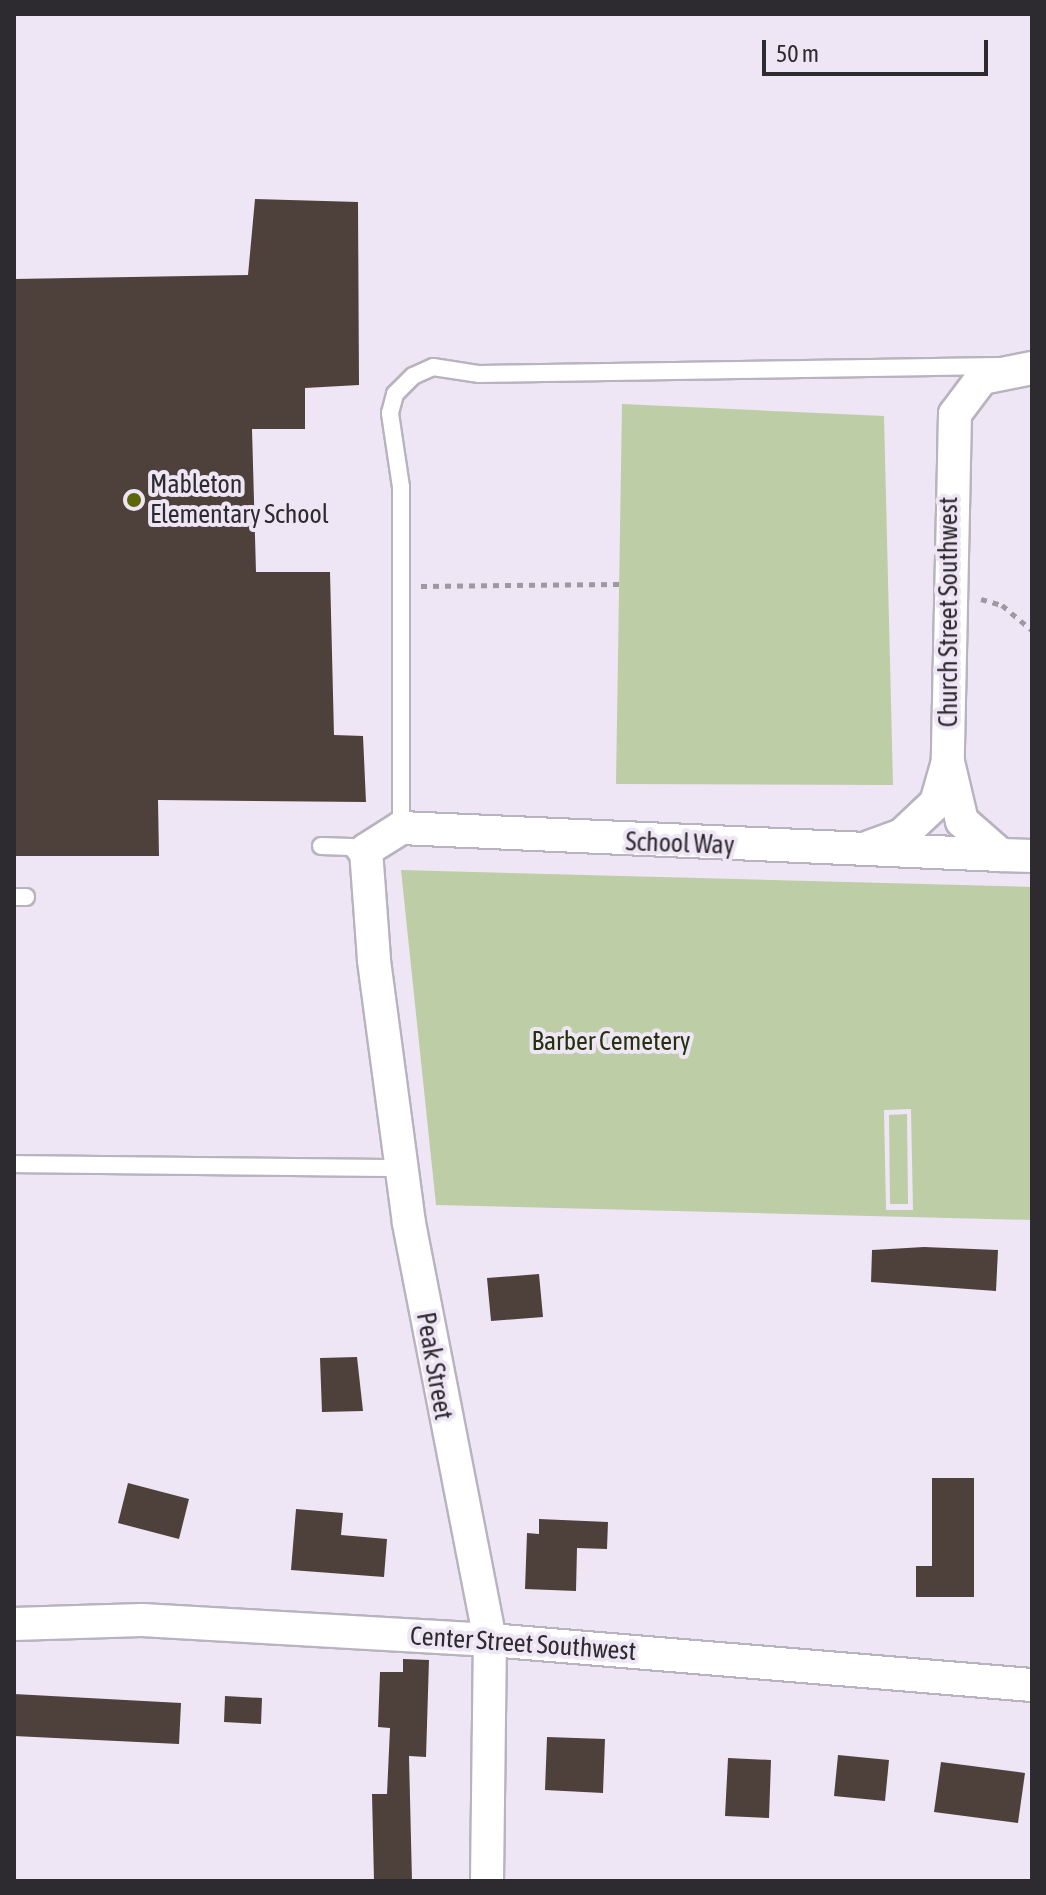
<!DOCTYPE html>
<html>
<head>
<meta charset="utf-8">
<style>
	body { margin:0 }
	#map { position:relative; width:1046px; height:1895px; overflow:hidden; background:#eee6f4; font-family:"Asap Condensed",sans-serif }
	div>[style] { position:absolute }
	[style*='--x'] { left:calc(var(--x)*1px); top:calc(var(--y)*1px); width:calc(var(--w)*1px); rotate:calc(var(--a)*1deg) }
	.green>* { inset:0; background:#bdcda5 }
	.building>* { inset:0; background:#4e413c }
	.path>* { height:5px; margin-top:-2.5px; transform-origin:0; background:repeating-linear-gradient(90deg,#9e98a3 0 6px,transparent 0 12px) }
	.roads { filter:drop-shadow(2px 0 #b9b2bf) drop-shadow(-2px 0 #b9b2bf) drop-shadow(0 2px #b9b2bf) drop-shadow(0 -2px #b9b2bf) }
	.lane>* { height:16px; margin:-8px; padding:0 8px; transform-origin:8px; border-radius:8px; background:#fff }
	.street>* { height:32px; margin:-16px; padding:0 16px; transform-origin:16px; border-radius:16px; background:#fff }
	.dots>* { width:22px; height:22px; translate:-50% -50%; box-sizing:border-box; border:4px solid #eee6f4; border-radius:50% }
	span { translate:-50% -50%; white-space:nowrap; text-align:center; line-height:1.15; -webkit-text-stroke:8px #eee6f4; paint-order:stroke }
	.poi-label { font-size:26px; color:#2e2b30 }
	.left { translate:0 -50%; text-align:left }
	.street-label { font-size:26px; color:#2e2b30 }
	.park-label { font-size:26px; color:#24310b }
	.frame { position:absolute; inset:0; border:16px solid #2e2b30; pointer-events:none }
	.scale { position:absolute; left:762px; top:40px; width:226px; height:36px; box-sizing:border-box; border:4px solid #2e2b30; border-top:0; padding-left:10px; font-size:24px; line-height:28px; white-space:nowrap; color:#2e2b30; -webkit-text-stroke:6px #eee6f4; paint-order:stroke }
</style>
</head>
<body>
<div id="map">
	<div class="green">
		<i style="clip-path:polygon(622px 404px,884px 416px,893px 785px,616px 784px)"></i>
		<i style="clip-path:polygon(evenodd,401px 870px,1032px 887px,1032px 1220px,436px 1205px,401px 870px,911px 1109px,913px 1210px,886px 1210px,884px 1110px,911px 1109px)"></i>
		<i style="clip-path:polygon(907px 1114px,908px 1204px,890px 1204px,889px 1115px)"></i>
	</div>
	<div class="building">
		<i style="clip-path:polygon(255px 199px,358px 202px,359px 385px,305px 388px,305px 429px,252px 429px,256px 572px,330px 572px,334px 735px,363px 736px,366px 802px,158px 800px,159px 856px,14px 856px,14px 279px,248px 275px)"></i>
		<i style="clip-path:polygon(924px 1247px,998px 1250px,996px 1291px,871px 1282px,872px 1250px)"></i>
		<i style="clip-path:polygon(539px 1274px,543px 1317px,491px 1321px,487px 1278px)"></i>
		<i style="clip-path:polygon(357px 1357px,363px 1411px,322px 1412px,320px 1358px)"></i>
		<i style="clip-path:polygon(932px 1478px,974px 1478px,974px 1597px,916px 1597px,916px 1566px,932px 1566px)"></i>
		<i style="clip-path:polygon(128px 1483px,189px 1499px,179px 1539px,118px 1523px)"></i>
		<i style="clip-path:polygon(296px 1509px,343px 1513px,341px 1535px,387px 1539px,384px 1577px,291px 1570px)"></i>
		<i style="clip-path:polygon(539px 1519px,608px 1522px,607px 1549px,577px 1548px,576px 1591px,525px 1589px,527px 1533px,539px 1534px)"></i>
		<i style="clip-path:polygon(403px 1659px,429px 1660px,426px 1757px,409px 1756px,412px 1881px,374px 1881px,372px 1794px,387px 1794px,390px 1728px,378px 1727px,380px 1672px,403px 1672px)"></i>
		<i style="clip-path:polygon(14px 1694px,181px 1703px,179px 1744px,14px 1736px)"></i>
		<i style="clip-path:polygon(225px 1696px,262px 1698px,261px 1724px,224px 1722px)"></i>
		<i style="clip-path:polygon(547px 1737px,605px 1739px,603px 1793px,545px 1790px)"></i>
		<i style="clip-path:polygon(838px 1755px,889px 1760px,885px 1801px,834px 1796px)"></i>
		<i style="clip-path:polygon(728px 1758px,771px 1760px,769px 1818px,725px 1816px)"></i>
		<i style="clip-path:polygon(941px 1762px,1025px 1773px,1018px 1823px,934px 1812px)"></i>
	</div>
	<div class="path">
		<i style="--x:421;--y:586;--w:199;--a:-0.6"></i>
		<i style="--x:981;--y:599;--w:22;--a:16"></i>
		<i style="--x:1002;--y:605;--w:39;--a:40"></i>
	</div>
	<div class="roads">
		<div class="lane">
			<i style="--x:401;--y:828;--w:341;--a:-90"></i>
			<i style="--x:401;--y:487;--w:75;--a:-98.5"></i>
			<i style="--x:390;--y:413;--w:20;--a:-75"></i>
			<i style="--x:395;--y:394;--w:25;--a:-45"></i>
			<i style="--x:413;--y:376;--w:22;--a:-24"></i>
			<i style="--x:433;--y:367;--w:47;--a:8.7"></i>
			<i style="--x:479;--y:374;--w:520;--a:-0.88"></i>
			<i style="--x:321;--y:846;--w:30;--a:2"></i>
			<i style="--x:351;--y:847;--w:21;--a:51"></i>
			<i style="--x:14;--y:897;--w:12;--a:0"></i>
			<i style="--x:14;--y:1164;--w:388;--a:0.6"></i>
		</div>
		<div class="street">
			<i style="--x:1032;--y:368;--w:51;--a:168.7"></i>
			<i style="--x:982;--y:378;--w:45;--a:126.9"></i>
			<i style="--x:955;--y:414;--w:348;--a:91.2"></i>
			<i style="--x:948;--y:762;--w:61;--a:76.7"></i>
			<i style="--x:962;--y:821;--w:52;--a:41.1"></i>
			<i style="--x:1001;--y:855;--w:31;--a:2"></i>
			<i style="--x:869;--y:847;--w:35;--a:-20"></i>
			<i style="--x:902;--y:835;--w:47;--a:-43.3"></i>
			<i style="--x:936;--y:803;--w:40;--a:-74"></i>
			<i style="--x:14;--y:1624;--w:128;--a:-1.8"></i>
			<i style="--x:142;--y:1620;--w:349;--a:3.3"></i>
			<i style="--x:490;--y:1640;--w:544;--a:4.75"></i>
			<i style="--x:487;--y:1881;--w:241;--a:-89.3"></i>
			<i style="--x:490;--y:1640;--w:425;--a:-101"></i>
			<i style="--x:409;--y:1223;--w:266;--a:-97.6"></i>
			<i style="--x:374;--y:959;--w:109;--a:-94.2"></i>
			<i style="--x:366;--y:850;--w:41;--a:-32.2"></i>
			<i style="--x:401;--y:828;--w:601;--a:2.58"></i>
		</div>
	</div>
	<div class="dots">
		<i style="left:134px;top:500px;background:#5b6608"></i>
	</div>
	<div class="poi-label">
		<span class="left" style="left:150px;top:500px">Mableton<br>Elementary School</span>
	</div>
	<div class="street-label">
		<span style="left:949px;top:612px;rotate:-90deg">Church Street Southwest</span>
		<span style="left:680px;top:844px;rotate:2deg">School Way</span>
		<span style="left:434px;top:1366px;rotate:80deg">Peak Street</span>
		<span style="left:523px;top:1644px;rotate:4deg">Center Street Southwest</span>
	</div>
	<div class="park-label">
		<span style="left:611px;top:1042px">Barber Cemetery</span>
	</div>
	<div class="frame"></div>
	<div class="scale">50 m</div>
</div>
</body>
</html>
